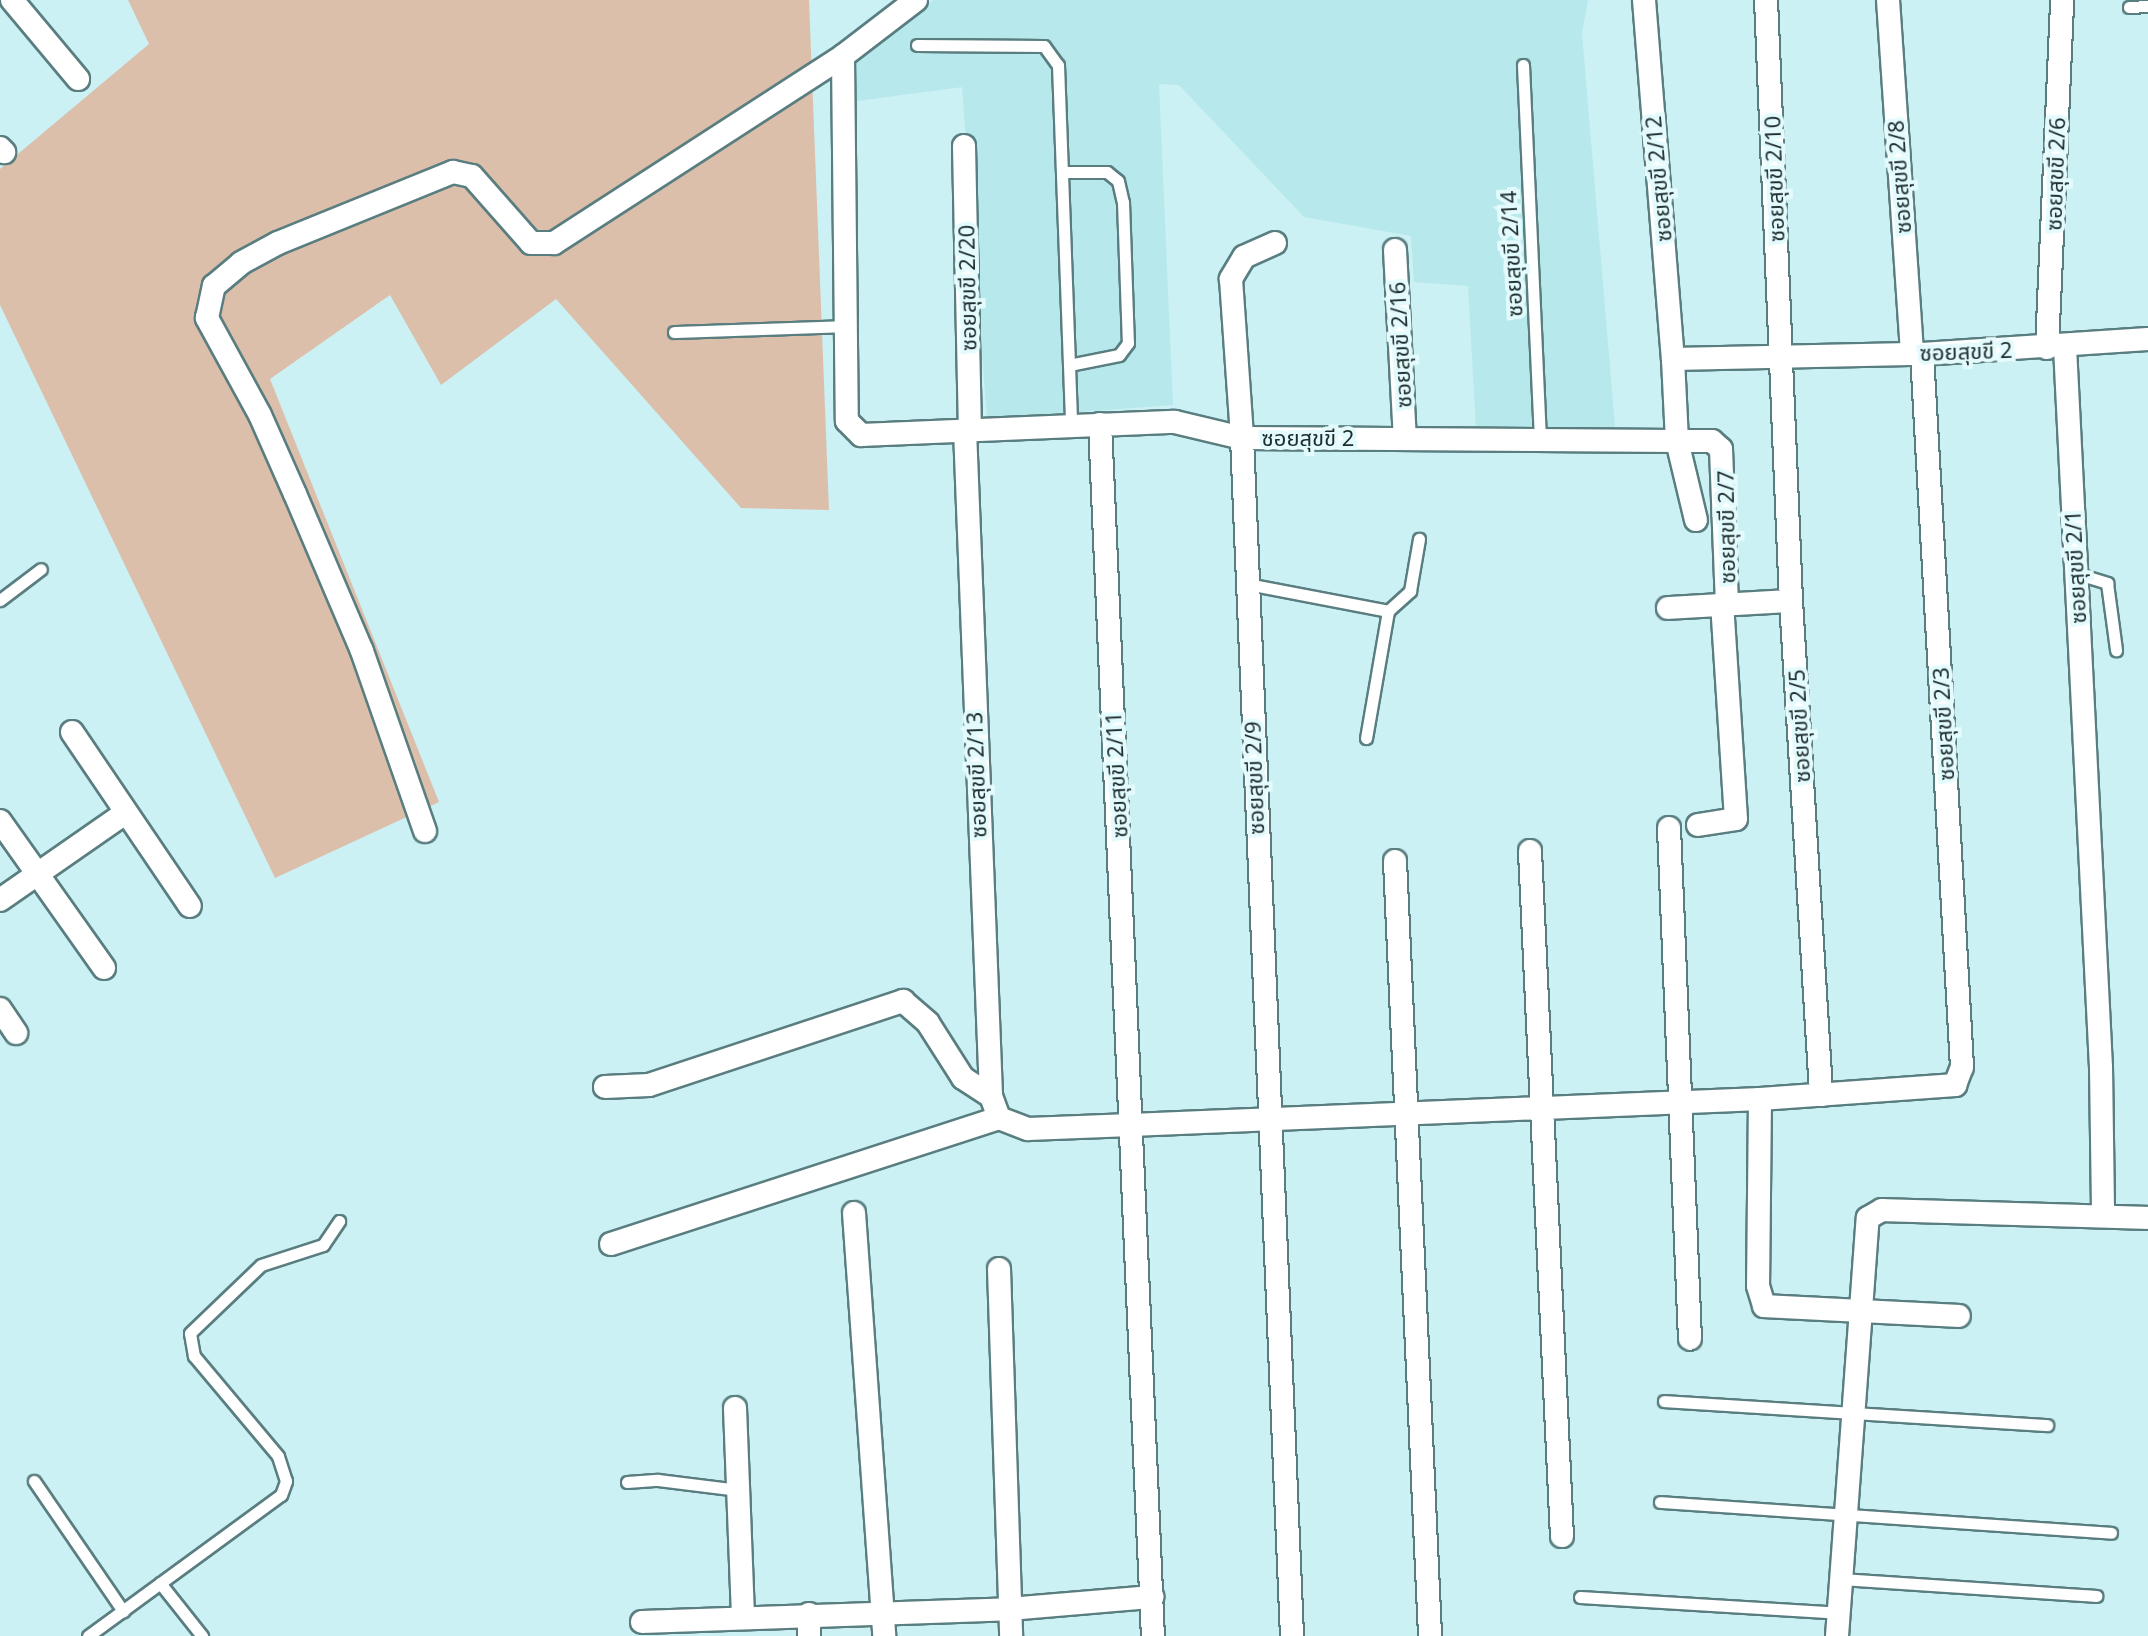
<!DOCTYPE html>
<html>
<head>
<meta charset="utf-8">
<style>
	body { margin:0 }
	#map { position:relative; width:2148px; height:1636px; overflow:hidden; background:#cbf1f4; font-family:"Noto Sans","Noto Sans Thai",sans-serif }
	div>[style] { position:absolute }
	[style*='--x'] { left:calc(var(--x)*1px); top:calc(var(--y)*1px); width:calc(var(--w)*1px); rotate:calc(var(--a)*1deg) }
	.built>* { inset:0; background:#b7e8eb }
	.green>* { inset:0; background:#dcbfab }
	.roads { filter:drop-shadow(2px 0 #5a7e80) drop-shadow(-2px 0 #5a7e80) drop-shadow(0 2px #5a7e80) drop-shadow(0 -2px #5a7e80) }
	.lane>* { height:11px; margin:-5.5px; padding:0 5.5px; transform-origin:5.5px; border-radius:5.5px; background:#fff }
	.street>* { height:22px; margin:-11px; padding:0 11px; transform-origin:11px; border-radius:11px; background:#fff }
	span { translate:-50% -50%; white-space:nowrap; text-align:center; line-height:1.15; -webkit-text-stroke:8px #e4fbfd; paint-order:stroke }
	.street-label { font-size:22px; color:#1d2c2d }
</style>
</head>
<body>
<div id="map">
	<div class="built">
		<i style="clip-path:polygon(933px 0,1588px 0,1582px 33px,1615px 427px,1476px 429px,1468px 286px,1414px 282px,1411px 236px,1304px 217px,1179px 85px,1159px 84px,1173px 405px,987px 419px,962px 87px,857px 101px,853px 61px)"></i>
	</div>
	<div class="green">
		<i style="clip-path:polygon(128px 0,809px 0,829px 510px,741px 508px,556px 299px,441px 385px,390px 295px,270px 379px,439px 802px,275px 878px,0 305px,0 169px,149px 44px)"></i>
	</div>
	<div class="roads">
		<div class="lane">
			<i style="--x:2129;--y:7;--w:19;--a:-3"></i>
			<i style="--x:917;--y:45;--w:127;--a:0.5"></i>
			<i style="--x:1044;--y:46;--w:24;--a:54"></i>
			<i style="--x:1058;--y:65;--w:360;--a:87.9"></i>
			<i style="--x:1523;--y:65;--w:375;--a:87.4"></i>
			<i style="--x:1063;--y:172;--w:44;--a:0"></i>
			<i style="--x:1107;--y:172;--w:14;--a:39"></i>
			<i style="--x:1118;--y:181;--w:22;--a:77"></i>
			<i style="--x:1123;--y:202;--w:141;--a:88"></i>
			<i style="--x:1128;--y:343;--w:15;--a:127"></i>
			<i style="--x:1119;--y:355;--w:51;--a:168.7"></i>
			<i style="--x:674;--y:332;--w:169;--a:-2"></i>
			<i style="--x:2075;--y:573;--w:34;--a:17"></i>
			<i style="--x:2107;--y:583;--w:68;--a:82.3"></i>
			<i style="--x:1247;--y:584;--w:144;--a:10.8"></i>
			<i style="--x:1388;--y:611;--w:129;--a:99.8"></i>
			<i style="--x:0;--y:600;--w:51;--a:-37.1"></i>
			<i style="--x:1388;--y:611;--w:30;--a:-42"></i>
			<i style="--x:1410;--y:591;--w:53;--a:-80.2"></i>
			<i style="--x:1664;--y:1401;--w:384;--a:3.6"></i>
			<i style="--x:34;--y:1481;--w:158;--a:55.6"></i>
			<i style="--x:627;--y:1482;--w:31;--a:-4"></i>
			<i style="--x:658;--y:1480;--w:81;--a:7.1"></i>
			<i style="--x:1660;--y:1502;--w:452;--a:3.9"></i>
			<i style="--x:1841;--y:1579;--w:256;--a:3.8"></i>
			<i style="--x:160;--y:1583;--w:68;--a:51.6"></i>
			<i style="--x:1580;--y:1597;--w:259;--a:3.5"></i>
			<i style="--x:88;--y:1636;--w:239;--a:-36.2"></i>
			<i style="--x:281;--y:1495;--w:15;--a:-70"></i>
			<i style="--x:286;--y:1481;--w:26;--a:-108"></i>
			<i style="--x:278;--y:1456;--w:131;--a:-130"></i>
			<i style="--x:194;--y:1356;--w:23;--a:-100"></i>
			<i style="--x:190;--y:1333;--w:98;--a:-43.8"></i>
			<i style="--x:261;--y:1265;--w:65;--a:-17.9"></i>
			<i style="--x:323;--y:1245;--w:29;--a:-56"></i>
		</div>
		<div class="street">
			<i style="--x:12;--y:0;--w:103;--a:50.1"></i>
			<i style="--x:916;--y:0;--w:92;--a:142.5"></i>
			<i style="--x:843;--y:56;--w:365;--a:89.4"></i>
			<i style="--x:847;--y:421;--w:20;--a:45"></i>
			<i style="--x:861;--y:435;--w:314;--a:-2.4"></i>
			<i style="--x:1175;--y:422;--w:69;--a:13.4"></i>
			<i style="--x:1242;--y:438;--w:435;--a:0.4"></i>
			<i style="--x:1677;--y:441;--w:82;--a:-92.8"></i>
			<i style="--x:1673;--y:359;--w:249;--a:-1.2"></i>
			<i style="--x:1922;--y:354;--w:226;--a:-3.8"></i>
			<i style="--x:1644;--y:0;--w:360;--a:85.4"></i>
			<i style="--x:1766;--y:0;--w:602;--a:87.62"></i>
			<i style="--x:1791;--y:601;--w:495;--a:86.5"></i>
			<i style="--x:1888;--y:0;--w:354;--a:86.1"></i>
			<i style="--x:964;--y:146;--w:284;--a:88.8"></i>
			<i style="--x:0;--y:148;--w:6;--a:45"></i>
			<i style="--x:1275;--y:243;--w:34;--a:156"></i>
			<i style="--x:1244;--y:257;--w:26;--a:121"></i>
			<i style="--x:1231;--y:279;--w:159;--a:86"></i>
			<i style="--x:1242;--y:438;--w:1199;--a:87.61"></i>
			<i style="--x:1395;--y:250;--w:189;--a:87"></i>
			<i style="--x:2065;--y:347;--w:721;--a:87.14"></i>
			<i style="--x:2101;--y:1067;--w:149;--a:89.2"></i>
			<i style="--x:2047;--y:348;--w:348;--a:-87.5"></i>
			<i style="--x:1100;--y:424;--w:1213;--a:87.5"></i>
			<i style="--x:965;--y:430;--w:667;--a:87.76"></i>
			<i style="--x:991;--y:1096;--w:23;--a:70"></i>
			<i style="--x:1696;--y:520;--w:81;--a:-103.5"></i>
			<i style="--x:1677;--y:441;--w:35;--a:0"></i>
			<i style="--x:1712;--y:441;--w:12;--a:42"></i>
			<i style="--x:1721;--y:449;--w:155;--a:87.8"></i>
			<i style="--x:1668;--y:608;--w:123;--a:-3.3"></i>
			<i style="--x:72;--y:732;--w:210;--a:55.9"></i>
			<i style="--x:0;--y:821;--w:180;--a:54.7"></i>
			<i style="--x:1698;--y:825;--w:38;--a:-9"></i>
			<i style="--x:1736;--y:819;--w:214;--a:-93.7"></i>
			<i style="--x:1669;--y:828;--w:511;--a:87.65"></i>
			<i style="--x:425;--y:831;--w:191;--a:-109.3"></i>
			<i style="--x:362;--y:651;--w:171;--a:-113.1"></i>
			<i style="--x:295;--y:494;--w:86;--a:-113.9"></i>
			<i style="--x:260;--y:415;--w:111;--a:-118.7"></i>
			<i style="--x:207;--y:318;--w:33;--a:-78"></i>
			<i style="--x:214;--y:286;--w:35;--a:-40"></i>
			<i style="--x:241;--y:263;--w:42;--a:-28.4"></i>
			<i style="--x:278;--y:243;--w:189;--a:-22.1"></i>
			<i style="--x:453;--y:172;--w:19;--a:12"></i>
			<i style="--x:472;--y:176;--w:89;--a:48.6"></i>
			<i style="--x:531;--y:243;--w:23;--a:0"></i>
			<i style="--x:554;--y:243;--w:344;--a:-32.9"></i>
			<i style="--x:1530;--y:851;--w:686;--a:87.33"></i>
			<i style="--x:1395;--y:861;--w:776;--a:87.41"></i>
			<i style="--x:0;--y:900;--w:152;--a:-34.8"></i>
			<i style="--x:0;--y:1009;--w:29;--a:56"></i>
			<i style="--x:605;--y:1087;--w:44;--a:-2.6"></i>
			<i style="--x:649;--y:1085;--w:268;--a:-18.3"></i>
			<i style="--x:903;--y:1001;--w:33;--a:41"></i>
			<i style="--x:928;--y:1023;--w:65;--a:57.5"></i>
			<i style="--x:963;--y:1078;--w:33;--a:33"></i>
			<i style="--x:1760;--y:1099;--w:187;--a:90.6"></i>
			<i style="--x:1758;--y:1286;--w:21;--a:73"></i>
			<i style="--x:1764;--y:1306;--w:195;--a:2.9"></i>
			<i style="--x:854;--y:1213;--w:424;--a:85.9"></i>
			<i style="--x:611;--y:1244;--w:408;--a:-18"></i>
			<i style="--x:999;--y:1118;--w:31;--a:21"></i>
			<i style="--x:1028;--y:1129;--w:103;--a:-2.2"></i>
			<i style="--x:1131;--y:1125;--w:630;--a:-2.37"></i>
			<i style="--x:1760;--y:1099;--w:196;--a:-4.1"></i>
			<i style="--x:1955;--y:1085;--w:19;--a:-69"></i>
			<i style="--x:1962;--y:1067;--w:714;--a:-93.21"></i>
			<i style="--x:999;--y:1269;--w:367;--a:88.1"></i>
			<i style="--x:735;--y:1408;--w:208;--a:87.8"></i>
			<i style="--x:809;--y:1614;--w:22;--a:90"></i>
			<i style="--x:642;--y:1622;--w:367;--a:-2"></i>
			<i style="--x:1009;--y:1609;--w:144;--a:-4.8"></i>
			<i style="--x:1837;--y:1636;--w:419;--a:-85.8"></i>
			<i style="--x:1868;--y:1218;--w:16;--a:-30"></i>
			<i style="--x:1882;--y:1210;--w:266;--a:1.7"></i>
		</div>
	</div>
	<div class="street-label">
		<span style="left:2055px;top:174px;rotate:-88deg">ซอยสุขขี 2/6</span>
		<span style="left:1899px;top:177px;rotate:-94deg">ซอยสุขขี 2/8</span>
		<span style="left:1658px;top:179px;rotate:-95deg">ซอยสุขขี 2/12</span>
		<span style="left:1774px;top:179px;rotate:-92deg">ซอยสุขขี 2/10</span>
		<span style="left:1511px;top:254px;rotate:-93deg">ซอยสุขขี 2/14</span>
		<span style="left:967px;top:288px;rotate:-91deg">ซอยสุขขี 2/20</span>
		<span style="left:1400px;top:345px;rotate:-93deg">ซอยสุขขี 2/16</span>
		<span style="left:1966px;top:351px;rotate:-2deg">ซอยสุขขี 2</span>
		<span style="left:1308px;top:438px">ซอยสุขขี 2</span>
		<span style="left:1726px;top:527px;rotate:-91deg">ซอยสุขขี 2/7</span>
		<span style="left:2075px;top:567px;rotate:-93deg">ซอยสุขขี 2/1</span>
		<span style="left:1943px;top:724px;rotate:-93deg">ซอยสุขขี 2/3</span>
		<span style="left:1799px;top:726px;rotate:-93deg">ซอยสุขขี 2/5</span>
		<span style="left:976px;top:775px;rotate:-92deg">ซอยสุขขี 2/13</span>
		<span style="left:1116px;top:775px;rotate:-93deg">ซอยสุขขี 2/11</span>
		<span style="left:1254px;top:778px;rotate:-92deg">ซอยสุขขี 2/9</span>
	</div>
</div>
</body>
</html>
